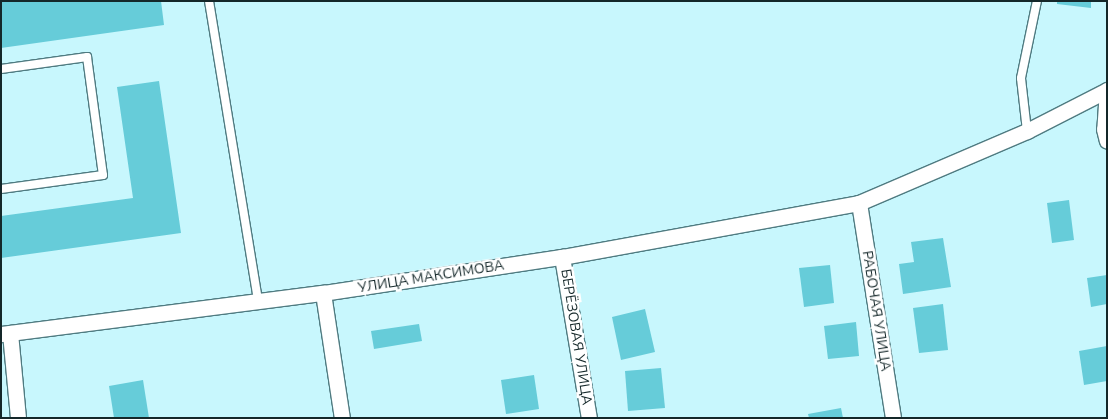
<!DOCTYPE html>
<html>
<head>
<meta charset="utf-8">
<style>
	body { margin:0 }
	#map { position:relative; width:1108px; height:419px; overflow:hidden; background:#c8f7fd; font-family:"Nunito Sans",sans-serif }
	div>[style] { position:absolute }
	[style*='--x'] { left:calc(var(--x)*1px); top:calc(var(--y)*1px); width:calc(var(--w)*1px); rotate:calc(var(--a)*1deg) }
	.building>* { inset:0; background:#66ccd9 }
	.roads { filter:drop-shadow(1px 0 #4f7b81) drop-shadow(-1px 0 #4f7b81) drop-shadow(0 1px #4f7b81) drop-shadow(0 -1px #4f7b81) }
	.lane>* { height:8px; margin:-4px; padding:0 4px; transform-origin:4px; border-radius:4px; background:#fff }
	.street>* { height:15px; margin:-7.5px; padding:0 7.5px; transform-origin:7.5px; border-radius:7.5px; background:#fff }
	span { translate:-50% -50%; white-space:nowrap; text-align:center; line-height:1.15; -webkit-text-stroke:5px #fff; paint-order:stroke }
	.street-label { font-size:14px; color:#142729 }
	.frame { position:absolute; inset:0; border:2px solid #142729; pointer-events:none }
</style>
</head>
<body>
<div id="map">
	<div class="building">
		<i style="clip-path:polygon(1px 1px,161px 1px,164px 25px,1px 48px)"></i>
		<i style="clip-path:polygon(1057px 1px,1091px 1px,1091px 8px,1057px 4px)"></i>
		<i style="clip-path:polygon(159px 81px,181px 233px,1px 258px,1px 216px,133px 198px,117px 87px)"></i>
		<i style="clip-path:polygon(1069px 200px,1074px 240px,1052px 243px,1047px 203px)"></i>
		<i style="clip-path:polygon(943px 238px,951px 287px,903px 294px,899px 264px,914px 262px,911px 242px)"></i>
		<i style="clip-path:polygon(830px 265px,834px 303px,804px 307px,799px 268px)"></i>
		<i style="clip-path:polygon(1107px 275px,1107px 304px,1091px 307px,1087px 278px)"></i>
		<i style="clip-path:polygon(943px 304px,948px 350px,919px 353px,913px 308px)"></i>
		<i style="clip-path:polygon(645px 309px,655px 352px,621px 360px,612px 317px)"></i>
		<i style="clip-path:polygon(856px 322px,859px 356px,828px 359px,824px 326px)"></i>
		<i style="clip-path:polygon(419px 324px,422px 341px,374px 349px,371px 331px)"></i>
		<i style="clip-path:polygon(1107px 346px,1107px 381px,1084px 385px,1079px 351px)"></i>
		<i style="clip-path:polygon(661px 368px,665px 408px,628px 411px,625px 371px)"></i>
		<i style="clip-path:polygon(534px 375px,539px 409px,506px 414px,501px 380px)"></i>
		<i style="clip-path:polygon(143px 380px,149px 418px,114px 418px,109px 386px)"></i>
		<i style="clip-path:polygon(841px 408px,843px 418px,809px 418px,808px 414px)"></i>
	</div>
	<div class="roads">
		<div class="lane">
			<i style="--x:209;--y:1;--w:304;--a:80.7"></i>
			<i style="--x:1;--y:69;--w:87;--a:-7.9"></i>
			<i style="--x:87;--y:57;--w:119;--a:82.3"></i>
			<i style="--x:103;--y:175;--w:103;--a:172.2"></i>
			<i style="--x:1027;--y:131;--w:53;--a:-96.5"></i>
			<i style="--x:1021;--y:78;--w:79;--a:-78.3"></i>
		</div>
		<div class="street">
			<i style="--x:1107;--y:90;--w:39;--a:94"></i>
			<i style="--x:1104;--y:129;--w:12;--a:76"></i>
			<i style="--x:859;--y:203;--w:218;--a:81"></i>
			<i style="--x:562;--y:257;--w:163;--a:80.5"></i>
			<i style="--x:323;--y:293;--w:126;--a:81.4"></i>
			<i style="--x:10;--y:333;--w:85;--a:84.6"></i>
			<i style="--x:1;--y:334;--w:325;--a:-7.3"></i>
			<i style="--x:323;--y:293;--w:242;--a:-8.6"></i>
			<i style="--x:562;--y:257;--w:302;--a:-10.3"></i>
			<i style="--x:859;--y:203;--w:183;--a:-23.2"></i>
			<i style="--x:1027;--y:131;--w:90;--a:-27.1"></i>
		</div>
	</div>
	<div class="street-label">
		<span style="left:431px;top:277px;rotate:-9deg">УЛИЦА МАКСИМОВА</span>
		<span style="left:876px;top:311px;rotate:81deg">РАБОЧАЯ УЛИЦА</span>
		<span style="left:576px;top:337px;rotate:81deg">БЕРЁЗОВАЯ УЛИЦА</span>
	</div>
	<div class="frame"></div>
</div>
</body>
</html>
